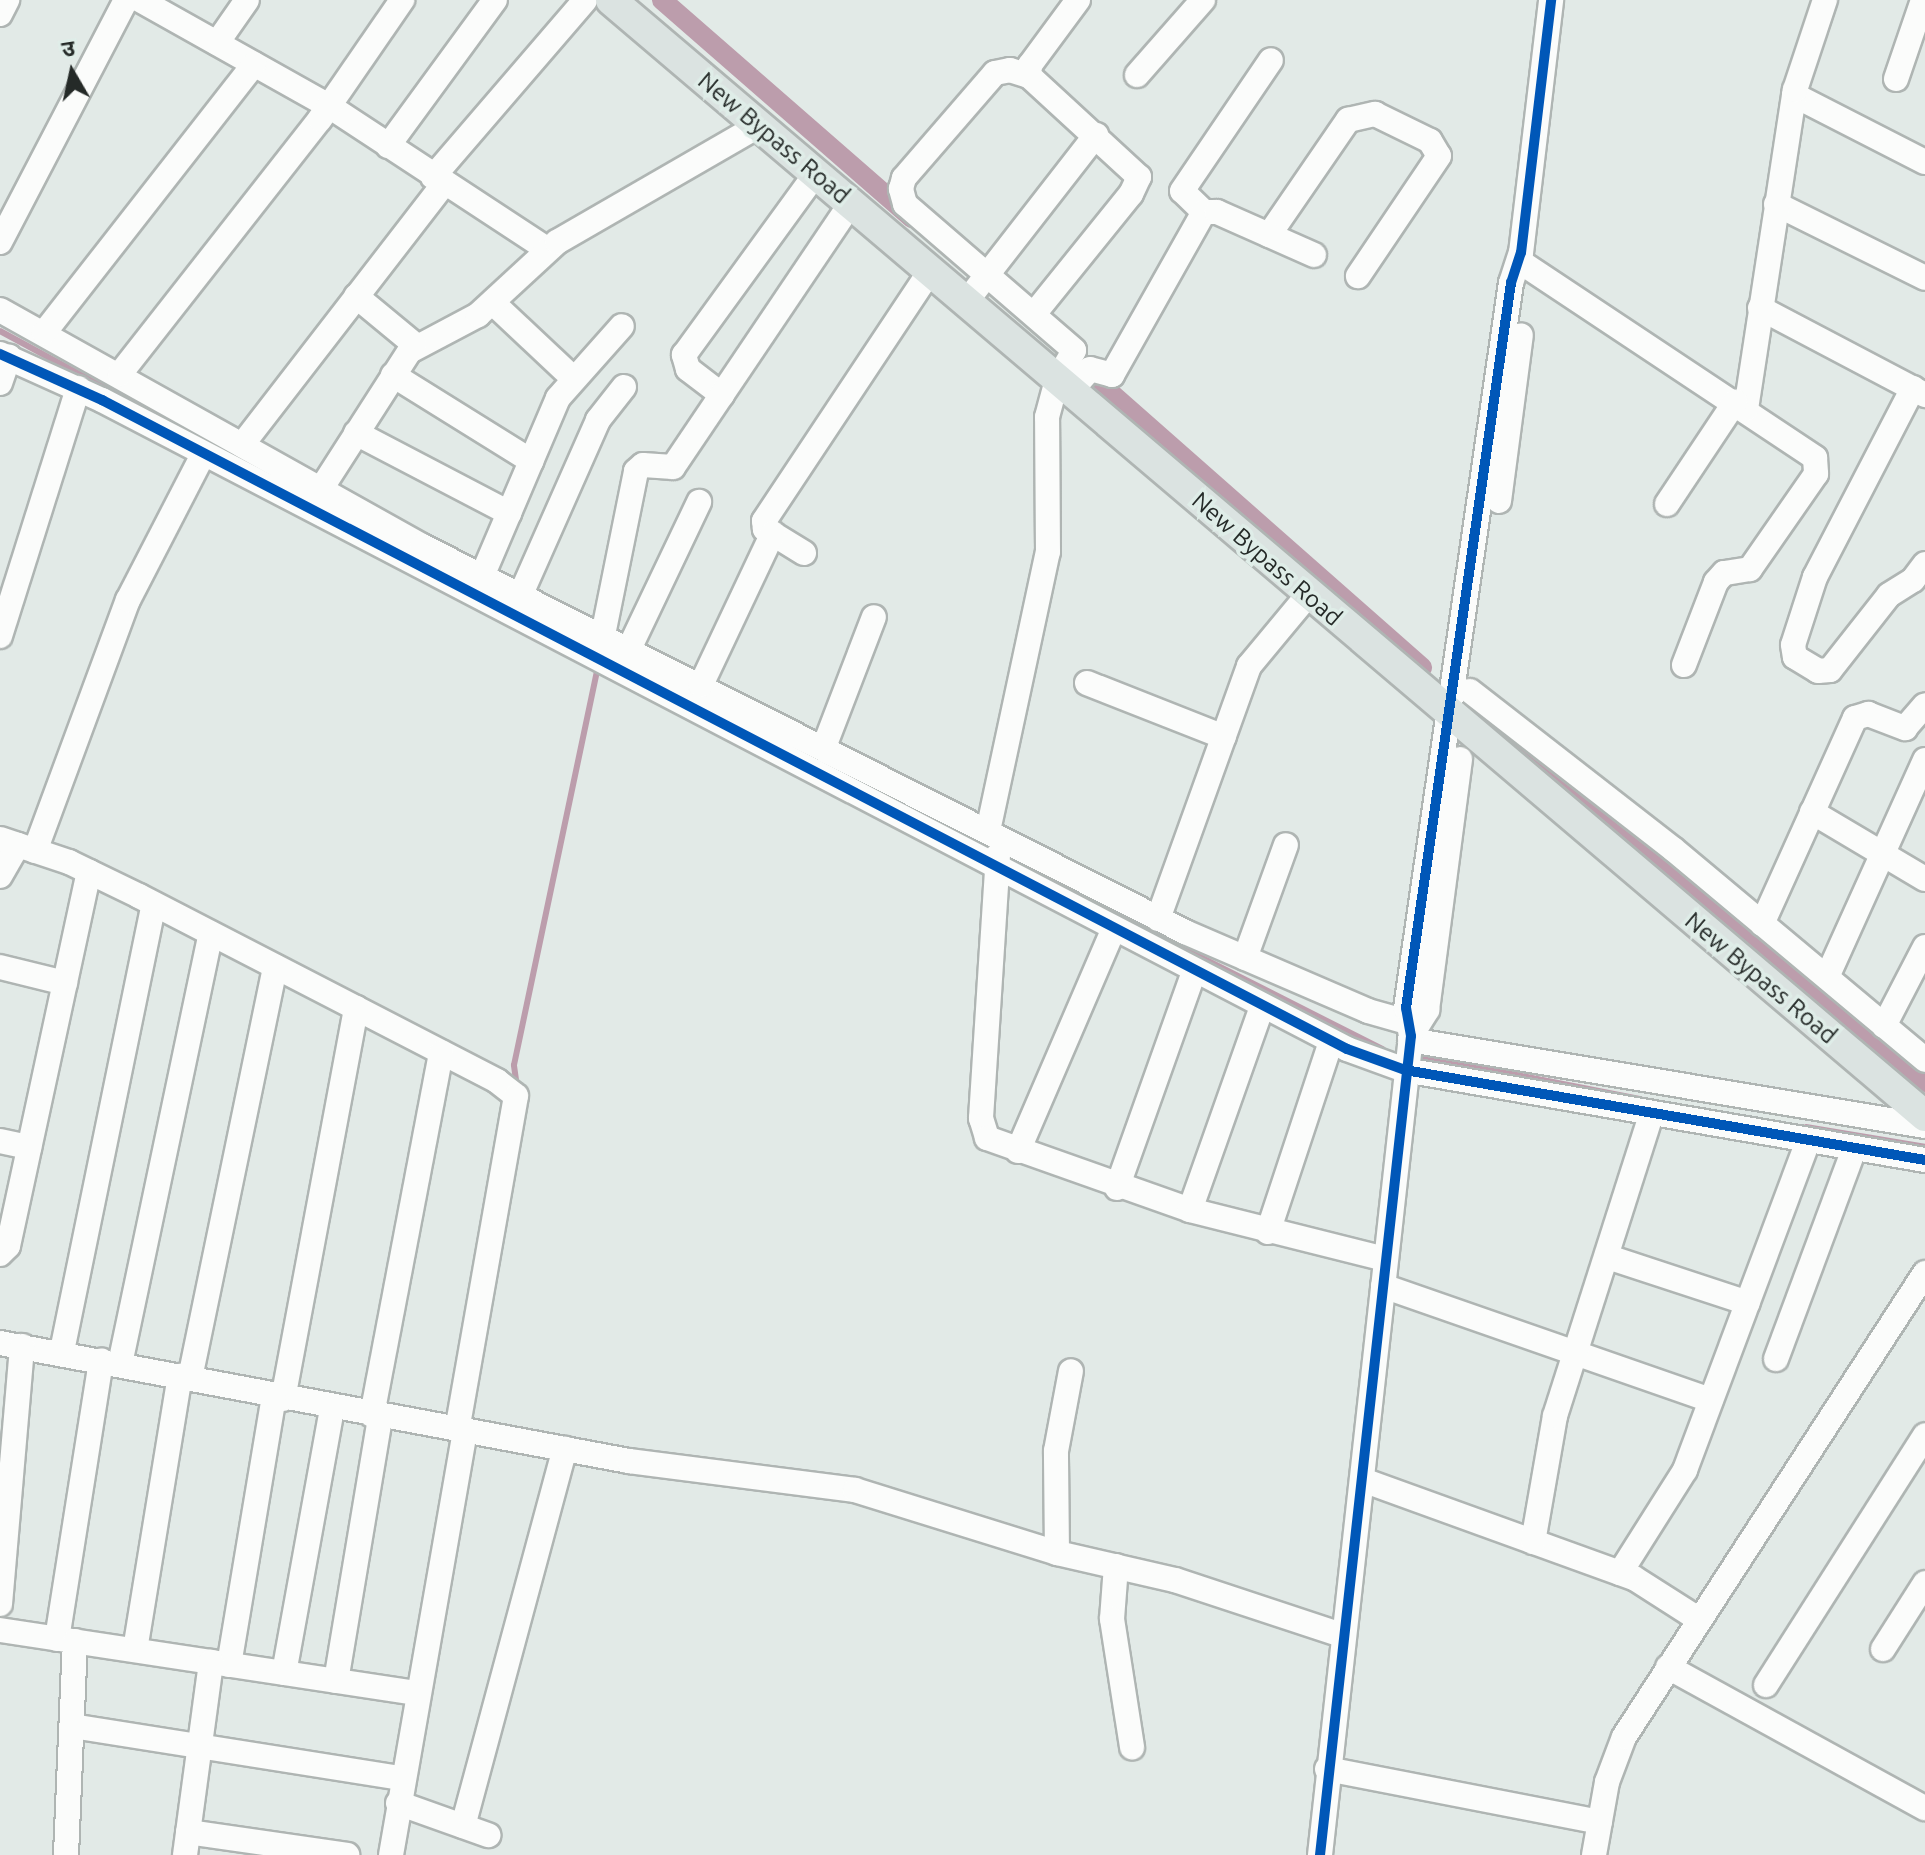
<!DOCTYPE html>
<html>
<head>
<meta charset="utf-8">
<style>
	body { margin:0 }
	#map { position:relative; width:1925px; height:1855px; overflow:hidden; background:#e2eae7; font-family:Ubuntu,"Noto Sans Devanagari",sans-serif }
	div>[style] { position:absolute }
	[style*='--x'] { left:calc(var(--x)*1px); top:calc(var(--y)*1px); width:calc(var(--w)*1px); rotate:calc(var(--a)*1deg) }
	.stream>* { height:6px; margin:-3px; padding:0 3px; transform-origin:3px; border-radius:3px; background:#bc9dac }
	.canal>* { height:20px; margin:-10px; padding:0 10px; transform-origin:10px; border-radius:10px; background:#bc9dac }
	.roads { filter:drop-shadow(2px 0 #afb5b3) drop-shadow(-2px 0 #afb5b3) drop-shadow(0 2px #afb5b3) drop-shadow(0 -2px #afb5b3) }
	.minor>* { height:24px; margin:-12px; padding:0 12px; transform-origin:12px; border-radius:12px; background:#fbfcfb }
	.major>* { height:30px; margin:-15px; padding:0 15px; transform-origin:15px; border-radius:15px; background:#dbe3e1 }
	.cycleway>* { height:10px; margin:-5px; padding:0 5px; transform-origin:5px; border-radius:5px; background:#0057b8 }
	span { translate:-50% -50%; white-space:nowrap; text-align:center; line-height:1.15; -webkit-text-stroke:7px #dfede8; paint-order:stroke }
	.street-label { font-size:24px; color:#252a28 }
	.north { position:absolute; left:32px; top:32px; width:80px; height:80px; -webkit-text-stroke:6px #dfede8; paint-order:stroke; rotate:351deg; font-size:22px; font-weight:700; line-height:32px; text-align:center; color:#252a28 }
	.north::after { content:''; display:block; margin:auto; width:28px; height:36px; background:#252a28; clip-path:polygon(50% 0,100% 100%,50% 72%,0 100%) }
</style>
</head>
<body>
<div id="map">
	<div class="stream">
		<i style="--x:0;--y:331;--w:139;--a:28.4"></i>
		<i style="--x:1032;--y:872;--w:393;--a:26.8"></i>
		<i style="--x:1419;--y:1056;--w:226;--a:11"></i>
		<i style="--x:517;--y:1087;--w:22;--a:-98"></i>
		<i style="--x:514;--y:1065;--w:406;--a:-78.1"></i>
		<i style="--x:1806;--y:1127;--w:121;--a:9.5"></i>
	</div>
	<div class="canal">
		<i style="--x:662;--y:0;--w:332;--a:41.1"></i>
		<i style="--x:1080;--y:366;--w:456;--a:41.4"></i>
		<i style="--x:1489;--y:721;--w:566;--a:39.62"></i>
	</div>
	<div class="roads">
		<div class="minor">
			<i style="--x:140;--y:0;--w:217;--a:29.3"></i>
			<i style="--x:329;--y:106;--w:261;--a:33.3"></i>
			<i style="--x:0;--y:14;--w:16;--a:-63"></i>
			<i style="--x:217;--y:43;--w:52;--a:-55.1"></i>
			<i style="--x:1137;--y:75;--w:100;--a:-48.7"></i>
			<i style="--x:1896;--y:79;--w:83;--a:-71.1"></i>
			<i style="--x:1794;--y:95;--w:147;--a:27.1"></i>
			<i style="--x:388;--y:146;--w:181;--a:-53.8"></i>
			<i style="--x:433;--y:177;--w:233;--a:-49.3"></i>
			<i style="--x:1776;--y:204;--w:166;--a:26.4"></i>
			<i style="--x:1204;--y:212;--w:30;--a:-136"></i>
			<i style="--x:1182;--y:191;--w:158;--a:-55.8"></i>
			<i style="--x:1269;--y:235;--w:140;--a:-55.5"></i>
			<i style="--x:1348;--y:120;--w:28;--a:-13"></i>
			<i style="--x:1375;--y:114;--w:61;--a:26.1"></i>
			<i style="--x:1430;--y:141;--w:17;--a:59"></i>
			<i style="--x:1439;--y:156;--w:145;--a:124"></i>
			<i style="--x:0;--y:242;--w:273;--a:-62.5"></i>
			<i style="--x:1522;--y:263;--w:352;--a:33.6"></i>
			<i style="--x:1815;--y:458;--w:16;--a:86"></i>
			<i style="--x:1816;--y:474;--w:116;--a:124.8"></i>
			<i style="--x:1750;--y:569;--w:26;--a:171"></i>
			<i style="--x:1724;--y:573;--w:12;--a:132"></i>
			<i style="--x:1716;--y:582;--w:89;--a:111.1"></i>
			<i style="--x:966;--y:302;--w:212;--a:-52.1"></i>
			<i style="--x:493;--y:303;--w:110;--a:43.2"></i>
			<i style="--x:1760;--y:308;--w:187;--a:27.8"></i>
			<i style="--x:0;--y:310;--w:484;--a:29.2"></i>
			<i style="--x:422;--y:546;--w:855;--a:26.83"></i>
			<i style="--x:1185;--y:932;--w:199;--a:23.3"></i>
			<i style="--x:1368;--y:1011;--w:41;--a:15.8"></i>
			<i style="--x:1034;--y:314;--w:154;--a:-51.1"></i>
			<i style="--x:1131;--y:194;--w:19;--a:-65"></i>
			<i style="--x:1139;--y:177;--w:149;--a:-137.4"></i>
			<i style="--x:1029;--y:76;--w:11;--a:-85"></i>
			<i style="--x:1030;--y:65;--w:81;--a:-53.6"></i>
			<i style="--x:44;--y:333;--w:341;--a:-52"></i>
			<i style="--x:412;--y:350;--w:75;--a:-27.9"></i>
			<i style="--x:478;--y:315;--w:108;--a:-42.7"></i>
			<i style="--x:557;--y:242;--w:234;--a:-30"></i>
			<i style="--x:0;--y:354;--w:112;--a:24.3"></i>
			<i style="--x:102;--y:400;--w:1404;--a:27.53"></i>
			<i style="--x:1347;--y:1049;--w:62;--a:19.9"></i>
			<i style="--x:1405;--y:1070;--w:528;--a:9.82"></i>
			<i style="--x:120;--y:374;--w:324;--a:-51.9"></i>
			<i style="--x:320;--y:119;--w:145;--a:-55.4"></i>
			<i style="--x:393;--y:375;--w:163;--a:31.9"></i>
			<i style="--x:0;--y:383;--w:28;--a:-71"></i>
			<i style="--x:1913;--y:388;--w:213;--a:117.4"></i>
			<i style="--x:1815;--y:577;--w:71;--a:107.9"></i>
			<i style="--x:1793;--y:645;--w:12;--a:81"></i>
			<i style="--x:1795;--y:657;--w:27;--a:31"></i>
			<i style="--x:1818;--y:671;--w:12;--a:-5"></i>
			<i style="--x:1830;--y:670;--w:95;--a:-51.8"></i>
			<i style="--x:1889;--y:595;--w:28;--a:-32"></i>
			<i style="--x:1913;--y:580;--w:20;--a:-53"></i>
			<i style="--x:1071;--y:391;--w:29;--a:-49"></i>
			<i style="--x:1090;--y:369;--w:23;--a:15"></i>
			<i style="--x:1112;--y:375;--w:187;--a:-60.6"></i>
			<i style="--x:1204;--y:212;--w:13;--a:0"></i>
			<i style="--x:1217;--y:212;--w:106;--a:23.9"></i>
			<i style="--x:722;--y:395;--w:43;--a:-142.6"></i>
			<i style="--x:688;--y:369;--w:15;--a:-106"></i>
			<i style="--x:684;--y:355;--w:225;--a:-54"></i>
			<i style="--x:1746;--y:409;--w:323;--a:-81.3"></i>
			<i style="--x:1795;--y:90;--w:95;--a:-71.6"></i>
			<i style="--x:356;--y:433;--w:173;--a:27.6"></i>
			<i style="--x:242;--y:445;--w:330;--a:-52.3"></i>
			<i style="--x:321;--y:489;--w:172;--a:-57.3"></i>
			<i style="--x:414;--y:344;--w:75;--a:-140.4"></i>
			<i style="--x:1499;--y:501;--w:167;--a:-82.5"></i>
			<i style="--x:1667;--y:504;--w:123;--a:-56.3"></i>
			<i style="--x:804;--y:553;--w:46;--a:-148.4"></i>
			<i style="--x:765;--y:529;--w:8;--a:-97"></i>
			<i style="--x:764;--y:521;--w:300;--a:-56.4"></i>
			<i style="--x:483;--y:574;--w:191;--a:-66.9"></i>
			<i style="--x:558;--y:398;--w:96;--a:-48.4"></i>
			<i style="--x:521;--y:594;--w:190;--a:-66.1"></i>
			<i style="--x:598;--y:420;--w:42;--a:-51.8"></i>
			<i style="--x:603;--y:635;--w:167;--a:-78.6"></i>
			<i style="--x:636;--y:471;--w:9;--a:-41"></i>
			<i style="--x:643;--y:465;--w:30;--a:4"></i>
			<i style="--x:673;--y:467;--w:318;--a:-56"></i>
			<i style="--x:0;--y:636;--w:260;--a:-72.5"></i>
			<i style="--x:629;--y:649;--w:163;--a:-64.5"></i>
			<i style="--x:1087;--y:683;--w:147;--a:21.5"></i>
			<i style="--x:701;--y:685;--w:168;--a:-64.7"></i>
			<i style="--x:1470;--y:691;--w:257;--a:37.9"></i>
			<i style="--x:1673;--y:849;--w:329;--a:39.9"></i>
			<i style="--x:824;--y:747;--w:139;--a:-69"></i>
			<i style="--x:1812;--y:812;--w:131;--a:30.7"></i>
			<i style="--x:988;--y:831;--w:285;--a:-77.9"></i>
			<i style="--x:1048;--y:552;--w:135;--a:-90.4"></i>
			<i style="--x:1047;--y:417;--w:38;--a:-75"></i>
			<i style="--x:1057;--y:380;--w:34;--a:-60"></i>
			<i style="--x:1074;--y:350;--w:223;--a:-139.2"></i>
			<i style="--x:905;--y:204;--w:16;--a:-105"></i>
			<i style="--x:901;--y:189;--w:11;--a:-75"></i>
			<i style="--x:904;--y:178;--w:139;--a:-49.1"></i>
			<i style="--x:995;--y:73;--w:15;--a:-11"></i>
			<i style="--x:1010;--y:70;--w:20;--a:18"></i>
			<i style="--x:0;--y:839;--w:73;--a:18.4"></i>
			<i style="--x:69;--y:862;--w:78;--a:25.9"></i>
			<i style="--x:139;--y:896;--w:403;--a:27.3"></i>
			<i style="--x:497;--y:1081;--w:24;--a:38"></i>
			<i style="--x:516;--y:1096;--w:338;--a:100"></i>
			<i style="--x:35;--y:851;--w:268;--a:-69.7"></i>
			<i style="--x:128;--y:600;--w:163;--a:-62.7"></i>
			<i style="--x:998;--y:855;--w:264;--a:93.7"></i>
			<i style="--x:981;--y:1118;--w:21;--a:73"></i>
			<i style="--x:987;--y:1138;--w:215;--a:19.5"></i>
			<i style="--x:1190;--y:1210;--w:201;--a:14.1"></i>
			<i style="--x:0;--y:876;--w:36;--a:-60"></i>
			<i style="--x:1158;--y:919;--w:269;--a:-70.2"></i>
			<i style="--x:1249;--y:666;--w:92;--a:-50.3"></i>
			<i style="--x:1762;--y:924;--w:226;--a:-65.7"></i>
			<i style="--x:1855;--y:718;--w:14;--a:-17"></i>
			<i style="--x:1868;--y:714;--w:40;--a:21"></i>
			<i style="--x:1905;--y:728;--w:30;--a:-49"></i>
			<i style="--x:1245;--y:958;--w:120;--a:-70.1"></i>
			<i style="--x:0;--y:967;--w:67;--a:13.8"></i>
			<i style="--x:1827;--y:977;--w:238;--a:-65.7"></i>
			<i style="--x:1884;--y:1026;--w:89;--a:-62.6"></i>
			<i style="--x:1411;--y:1036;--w:31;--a:-58"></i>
			<i style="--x:1427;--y:1010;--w:253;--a:-82.5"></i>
			<i style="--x:1410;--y:1040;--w:522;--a:9.48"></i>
			<i style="--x:0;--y:1141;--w:30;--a:12"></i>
			<i style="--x:1018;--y:1151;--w:241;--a:-66.7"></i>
			<i style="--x:1117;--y:1188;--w:229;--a:-70.4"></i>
			<i style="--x:1190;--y:1210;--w:215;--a:-70.5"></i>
			<i style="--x:1268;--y:1232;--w:201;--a:-71.7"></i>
			<i style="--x:0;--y:1254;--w:11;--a:-45"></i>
			<i style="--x:8;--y:1246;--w:383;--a:-77.8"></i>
			<i style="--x:1608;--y:1257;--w:147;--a:18.2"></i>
			<i style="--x:1383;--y:1286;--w:347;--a:19.2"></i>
			<i style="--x:0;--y:1343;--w:640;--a:10.63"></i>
			<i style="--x:629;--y:1461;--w:228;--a:7.3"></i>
			<i style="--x:855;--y:1490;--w:212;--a:17.3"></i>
			<i style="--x:1057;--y:1553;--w:121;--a:12.9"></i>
			<i style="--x:1175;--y:1580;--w:175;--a:18.3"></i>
			<i style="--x:62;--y:1351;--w:456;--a:-78.4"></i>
			<i style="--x:1776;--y:1359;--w:224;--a:-69.6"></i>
			<i style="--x:120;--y:1364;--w:440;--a:-78.1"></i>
			<i style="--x:190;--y:1378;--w:420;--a:-78.3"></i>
			<i style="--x:283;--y:1399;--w:398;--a:-79.4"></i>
			<i style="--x:372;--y:1415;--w:369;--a:-79.2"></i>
			<i style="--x:1363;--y:1480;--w:288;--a:19.9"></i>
			<i style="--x:1634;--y:1578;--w:76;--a:32.6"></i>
			<i style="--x:1533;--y:1542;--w:128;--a:-80.1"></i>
			<i style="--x:1555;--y:1416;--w:316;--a:-72.3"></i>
			<i style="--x:1057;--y:1553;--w:102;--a:-90.6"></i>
			<i style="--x:1056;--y:1451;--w:81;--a:-79.4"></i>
			<i style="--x:1116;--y:1566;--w:53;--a:94.3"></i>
			<i style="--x:1112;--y:1619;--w:130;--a:81.1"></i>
			<i style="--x:1620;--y:1573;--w:122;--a:-57.7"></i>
			<i style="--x:1685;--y:1470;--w:351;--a:-69.5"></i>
			<i style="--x:0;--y:1604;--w:259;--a:-85.1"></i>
			<i style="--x:0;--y:1630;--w:420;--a:8.6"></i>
			<i style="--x:57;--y:1639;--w:282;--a:-81"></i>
			<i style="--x:1883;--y:1649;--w:78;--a:-57.5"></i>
			<i style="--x:135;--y:1650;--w:278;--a:-80.7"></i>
			<i style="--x:229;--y:1665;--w:272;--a:-80.5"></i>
			<i style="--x:1668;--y:1667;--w:293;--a:28.8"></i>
			<i style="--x:284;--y:1673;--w:269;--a:-79.7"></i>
			<i style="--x:336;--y:1681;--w:268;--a:-80.5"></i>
			<i style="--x:1766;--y:1685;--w:296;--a:-57.5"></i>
			<i style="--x:72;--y:1726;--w:334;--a:9"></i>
			<i style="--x:1327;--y:1769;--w:278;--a:11"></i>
			<i style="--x:398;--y:1803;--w:96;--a:19.6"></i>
			<i style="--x:463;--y:1826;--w:391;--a:-74.9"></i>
			<i style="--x:188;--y:1832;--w:161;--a:8.2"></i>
			<i style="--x:66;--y:1855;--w:214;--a:-87.6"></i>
			<i style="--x:185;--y:1855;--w:195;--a:-82.3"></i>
			<i style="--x:391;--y:1855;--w:431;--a:-80.1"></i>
			<i style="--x:1320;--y:1855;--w:824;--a:-83.66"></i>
			<i style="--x:1411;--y:1036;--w:28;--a:-100"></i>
			<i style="--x:1406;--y:1008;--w:733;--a:-81.76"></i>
			<i style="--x:1511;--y:283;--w:32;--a:-72"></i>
			<i style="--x:1521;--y:253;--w:255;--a:-83.2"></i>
			<i style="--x:1594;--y:1855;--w:74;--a:-79.9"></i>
			<i style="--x:1607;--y:1782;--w:48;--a:-69.3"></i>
			<i style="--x:1624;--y:1737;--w:553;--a:-57.03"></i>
		</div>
		<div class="major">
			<i style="--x:611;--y:0;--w:1724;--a:40.34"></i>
		</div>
	</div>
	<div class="cycleway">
		<i style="--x:0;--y:354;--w:112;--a:24.3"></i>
		<i style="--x:102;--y:400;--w:1404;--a:27.53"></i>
		<i style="--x:1347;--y:1049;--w:62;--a:19.9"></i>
		<i style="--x:1405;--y:1070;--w:528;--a:9.82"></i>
		<i style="--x:1320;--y:1855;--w:824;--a:-83.66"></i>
		<i style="--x:1411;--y:1036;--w:28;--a:-100"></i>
		<i style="--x:1406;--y:1008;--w:733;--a:-81.76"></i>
		<i style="--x:1511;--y:283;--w:32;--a:-72"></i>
		<i style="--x:1521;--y:253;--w:255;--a:-83.2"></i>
	</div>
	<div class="street-label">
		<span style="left:774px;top:138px;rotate:40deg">New Bypass Road</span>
		<span style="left:1267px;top:559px;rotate:41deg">New Bypass Road</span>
		<span style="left:1761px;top:978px;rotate:40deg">New Bypass Road</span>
	</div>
	<div class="north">उ</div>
</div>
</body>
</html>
